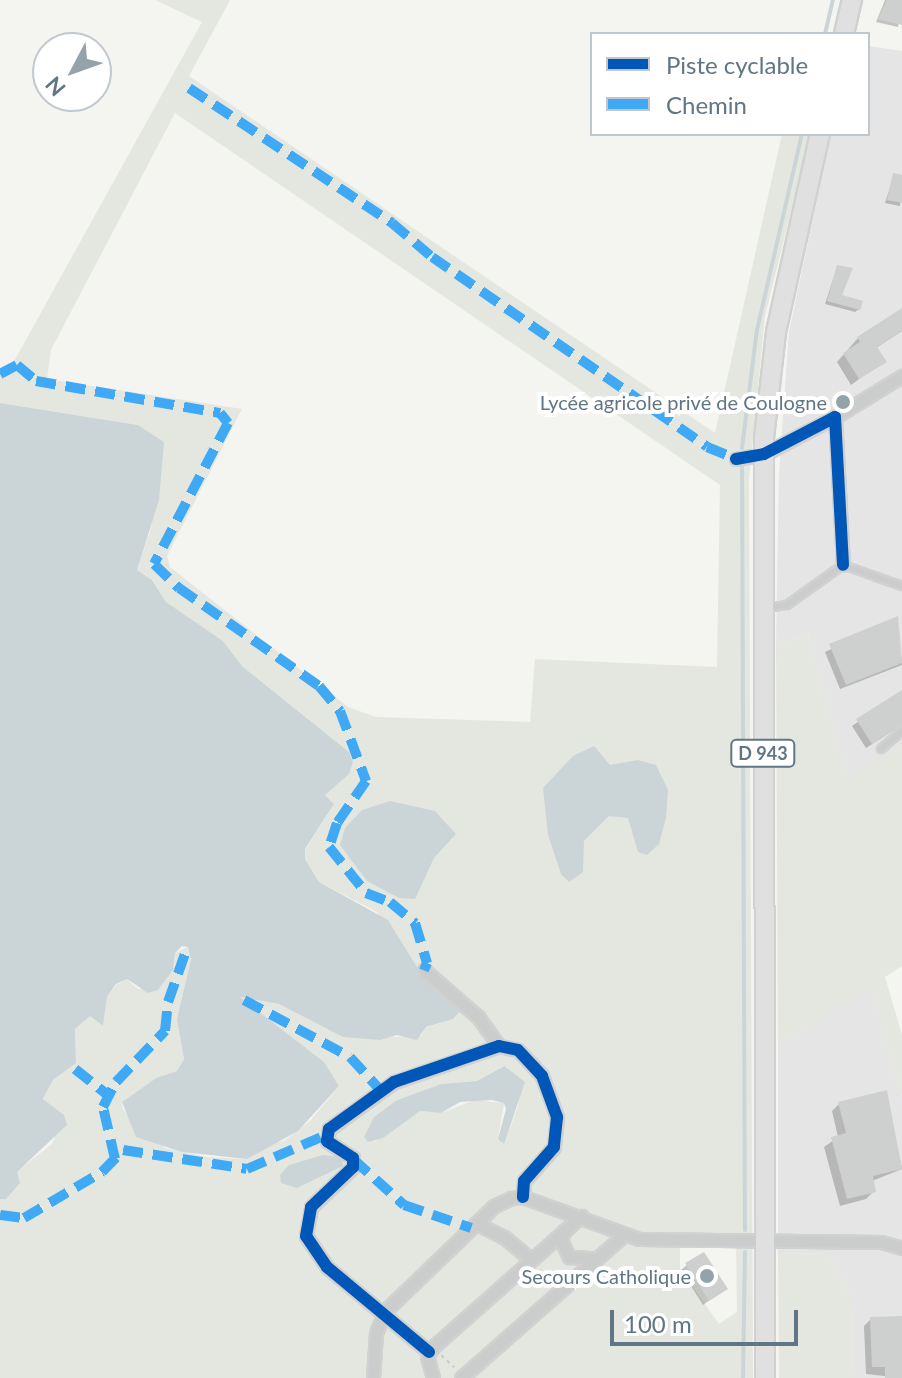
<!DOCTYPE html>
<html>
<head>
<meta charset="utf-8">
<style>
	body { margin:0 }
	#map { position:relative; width:902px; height:1378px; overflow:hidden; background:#f4f4f1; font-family:Lato,sans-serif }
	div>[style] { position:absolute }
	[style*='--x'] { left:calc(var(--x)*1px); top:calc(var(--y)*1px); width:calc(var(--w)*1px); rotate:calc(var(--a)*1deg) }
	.built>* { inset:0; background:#e4e5e4 }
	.green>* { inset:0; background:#e4e7df }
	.water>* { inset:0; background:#cbd5d7 }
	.shadow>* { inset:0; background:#0003 }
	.stream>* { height:4px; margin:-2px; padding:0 2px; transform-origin:2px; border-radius:2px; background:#cbd5d7 }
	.building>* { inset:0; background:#ced0cf }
	.path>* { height:2px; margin-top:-1px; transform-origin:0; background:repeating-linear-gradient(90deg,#c9cacb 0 4px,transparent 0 8px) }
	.roads { filter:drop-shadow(2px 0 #d0d1d0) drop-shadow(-2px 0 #d0d1d0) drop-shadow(0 2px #d0d1d0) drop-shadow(0 -2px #d0d1d0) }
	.service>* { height:6px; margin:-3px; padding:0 3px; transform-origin:3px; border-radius:3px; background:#cbcccc }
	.minor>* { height:11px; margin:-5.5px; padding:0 5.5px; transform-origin:5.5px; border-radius:5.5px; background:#cbcccc }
	.primary>* { height:18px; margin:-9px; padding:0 9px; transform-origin:9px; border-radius:9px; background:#e0e0e0 }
	.quiet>* { height:10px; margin-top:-5px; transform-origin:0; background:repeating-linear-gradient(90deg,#3fa9f5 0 20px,transparent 0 30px) }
	.cycleway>* { height:12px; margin:-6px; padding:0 6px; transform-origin:6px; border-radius:6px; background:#0057b8 }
	.dots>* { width:22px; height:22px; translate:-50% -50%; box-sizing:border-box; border:4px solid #fff; border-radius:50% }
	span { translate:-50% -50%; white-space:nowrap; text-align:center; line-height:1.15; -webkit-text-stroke:8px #fff; paint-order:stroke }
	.shield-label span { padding:2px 6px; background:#fff; border:2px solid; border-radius:6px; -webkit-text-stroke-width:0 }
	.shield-label { font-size:18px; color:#617684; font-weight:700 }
	.poi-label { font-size:20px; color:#617684 }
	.right { translate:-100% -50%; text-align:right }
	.legend { position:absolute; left:590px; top:32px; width:280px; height:104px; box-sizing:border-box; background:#fff; border:2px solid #c0c8ce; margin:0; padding:10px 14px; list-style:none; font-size:24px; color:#617684 }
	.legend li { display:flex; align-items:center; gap:16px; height:40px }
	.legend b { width:40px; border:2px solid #c0c8ce }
	.north { position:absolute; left:32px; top:32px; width:80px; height:80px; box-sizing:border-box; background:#fff; border:2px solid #c0c8ce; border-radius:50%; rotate:229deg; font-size:22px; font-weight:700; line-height:32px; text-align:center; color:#617684 }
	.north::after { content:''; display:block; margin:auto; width:28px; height:36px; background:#94a2aa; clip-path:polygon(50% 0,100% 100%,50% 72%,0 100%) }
	.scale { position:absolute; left:610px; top:1310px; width:188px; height:36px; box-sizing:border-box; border:4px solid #617684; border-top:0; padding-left:10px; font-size:24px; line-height:28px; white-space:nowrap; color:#617684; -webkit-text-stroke:6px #fff; paint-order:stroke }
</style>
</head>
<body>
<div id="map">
	<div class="built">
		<i style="clip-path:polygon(868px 46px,902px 51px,902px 745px,848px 781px,808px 634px,776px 645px,779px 473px,789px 332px,831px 134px,868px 134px)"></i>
		<i style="clip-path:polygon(870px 985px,902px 1097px,902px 1378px,853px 1378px,852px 1297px,828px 1254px,778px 1253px,778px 1045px)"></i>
	</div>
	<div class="green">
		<i style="clip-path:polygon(evenodd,155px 0,230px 0,189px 76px,715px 433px,782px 134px,810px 134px,765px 316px,749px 479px,753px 1378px,0 1378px,0 1199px,6px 1199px,16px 1172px,52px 1144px,64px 1115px,43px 1100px,53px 1080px,76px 1063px,75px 1029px,90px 1016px,103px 1026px,107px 997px,116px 985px,127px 979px,138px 989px,158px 990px,173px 970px,175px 953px,188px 947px,191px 960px,178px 1019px,184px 1059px,177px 1071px,156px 1078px,122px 1102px,123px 1110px,165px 1148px,207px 1157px,247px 1159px,267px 1144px,284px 1141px,310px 1121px,339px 1086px,324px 1062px,240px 997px,279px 1004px,356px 1038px,421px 1036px,425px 1028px,452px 1019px,377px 912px,319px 882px,305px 859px,305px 850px,334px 804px,325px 795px,349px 752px,242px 666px,223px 641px,166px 602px,152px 580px,137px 570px,152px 525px,138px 425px,0 403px,0 374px,7px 374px,202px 22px,155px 0,175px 113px,720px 485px,717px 667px,535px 659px,530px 722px,376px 717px,348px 707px,170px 567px,167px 556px,242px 409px,47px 379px,51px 350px,175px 113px,155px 0,503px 1066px,519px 1102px,510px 1129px,498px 1139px,504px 1103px,475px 1100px,441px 1113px,420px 1111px,374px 1142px,386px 1109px,397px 1100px,441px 1084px,477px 1081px,503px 1066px,155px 0,680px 1247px,736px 1247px,737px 1312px,719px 1324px,680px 1269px,680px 1247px)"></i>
		<i style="clip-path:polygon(808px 634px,848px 780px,902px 745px,902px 966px,885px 977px,902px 1035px,902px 1097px,870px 986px,778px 1045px,776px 645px)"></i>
		<i style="clip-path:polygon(778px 1253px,828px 1254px,852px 1297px,853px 1378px,779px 1378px)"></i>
	</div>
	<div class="water">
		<i style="clip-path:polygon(0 403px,138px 425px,164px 442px,159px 500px,137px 570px,152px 580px,166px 602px,223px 641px,242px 666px,349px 752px,353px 762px,349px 774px,325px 795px,334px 804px,305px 849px,305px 859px,319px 882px,388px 920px,423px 977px,460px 1011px,453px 1019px,426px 1027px,417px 1040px,397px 1035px,380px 1040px,343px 1037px,279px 1004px,240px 997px,324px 1062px,339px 1086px,298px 1131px,247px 1159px,182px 1152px,136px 1137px,122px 1102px,156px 1078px,177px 1071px,184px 1059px,177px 1019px,191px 960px,188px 947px,182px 946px,175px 953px,173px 970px,158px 990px,148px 993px,127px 979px,116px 984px,107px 997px,103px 1026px,90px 1016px,75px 1029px,76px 1063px,53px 1080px,43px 1099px,64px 1115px,67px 1125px,17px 1172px,20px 1183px,6px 1199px,0 1199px)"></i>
		<i style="clip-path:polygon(594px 746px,610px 765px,638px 760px,656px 765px,668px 790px,666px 818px,659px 844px,647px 855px,638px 852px,628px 818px,609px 816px,584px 841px,583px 872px,569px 882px,561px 874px,548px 835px,543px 788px,573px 756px)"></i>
		<i style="clip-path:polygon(390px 801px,435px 811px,456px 834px,434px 858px,415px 899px,399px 898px,367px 881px,340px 845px,345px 828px,362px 810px)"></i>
		<i style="clip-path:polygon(504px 1066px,525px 1082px,504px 1144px,498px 1139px,506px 1109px,504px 1103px,492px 1100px,460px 1102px,441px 1113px,420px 1111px,383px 1138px,368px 1142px,364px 1137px,374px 1117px,397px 1100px,441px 1084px,477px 1081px)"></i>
		<i style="clip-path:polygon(323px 1155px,342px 1157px,343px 1166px,297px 1188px,281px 1183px,280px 1175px,289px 1165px)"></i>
	</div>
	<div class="shadow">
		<i style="clip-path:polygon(885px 0,902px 0,898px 27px,876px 22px)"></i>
		<i style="clip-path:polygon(894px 175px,902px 177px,900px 206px,885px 203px)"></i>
		<i style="clip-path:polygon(837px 267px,840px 297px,859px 309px,855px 312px,825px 304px)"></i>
		<i style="clip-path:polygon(902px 311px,902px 331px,876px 348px,884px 361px,851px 385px,837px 362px,858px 338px)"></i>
		<i style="clip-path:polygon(897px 618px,902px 665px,840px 689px,825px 652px)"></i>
		<i style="clip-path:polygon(902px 692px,902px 725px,866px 748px,852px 726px)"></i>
		<i style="clip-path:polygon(886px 1093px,902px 1169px,872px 1181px,874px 1191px,866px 1199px,840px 1206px,824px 1147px,838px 1137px,832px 1111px,840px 1103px)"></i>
		<i style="clip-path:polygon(687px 1265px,725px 1289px,703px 1305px,681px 1270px)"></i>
		<i style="clip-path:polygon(902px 1318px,902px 1378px,866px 1374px,864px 1326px,871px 1319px)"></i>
	</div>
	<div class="stream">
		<i style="--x:825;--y:34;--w:35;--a:-77"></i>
		<i style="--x:742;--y:448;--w:119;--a:-82.8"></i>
		<i style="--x:757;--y:330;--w:201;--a:-77.1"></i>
		<i style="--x:742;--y:465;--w:765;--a:89.78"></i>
		<i style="--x:743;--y:1378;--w:126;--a:-89.1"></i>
	</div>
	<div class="building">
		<i style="clip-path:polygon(887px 0,902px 0,902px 25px,878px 19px)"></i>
		<i style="clip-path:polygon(893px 173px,902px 175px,902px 203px,887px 200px)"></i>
		<i style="clip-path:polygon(837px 265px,853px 268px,842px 295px,863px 301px,860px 310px,827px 301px)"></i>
		<i style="clip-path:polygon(902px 308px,902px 331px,877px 347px,887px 362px,859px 379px,843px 353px,860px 342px,857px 337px)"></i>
		<i style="clip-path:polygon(898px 616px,902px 663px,846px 685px,829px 644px)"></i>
		<i style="clip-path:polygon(902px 690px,902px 725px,872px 744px,856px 719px)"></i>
		<i style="clip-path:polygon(887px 1090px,902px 1169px,873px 1176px,876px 1192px,847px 1199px,831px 1137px,846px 1133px,838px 1102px)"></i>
		<i style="clip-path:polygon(704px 1252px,728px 1289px,709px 1301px,685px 1263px)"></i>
		<i style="clip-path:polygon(902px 1316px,902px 1378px,885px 1378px,885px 1367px,872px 1367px,870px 1317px)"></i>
	</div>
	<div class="path">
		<i style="--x:540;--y:1270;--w:17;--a:45"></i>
		<i style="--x:441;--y:1355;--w:18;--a:43"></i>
	</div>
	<div class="roads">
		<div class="service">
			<i style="--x:767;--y:608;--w:20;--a:-9"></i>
			<i style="--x:787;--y:605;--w:69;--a:-35.5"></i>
			<i style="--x:843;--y:565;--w:63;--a:19.6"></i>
			<i style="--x:881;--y:749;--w:28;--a:-41"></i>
		</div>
		<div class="minor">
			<i style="--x:835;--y:417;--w:79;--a:-31.5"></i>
			<i style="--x:736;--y:459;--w:28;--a:-10"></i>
			<i style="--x:764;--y:454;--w:80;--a:-27.5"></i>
			<i style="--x:835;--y:417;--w:148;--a:86.9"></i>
			<i style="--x:424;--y:970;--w:72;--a:41"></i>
			<i style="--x:478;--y:1017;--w:36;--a:54"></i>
			<i style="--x:476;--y:1223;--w:31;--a:27"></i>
			<i style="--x:504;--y:1237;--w:35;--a:40"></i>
			<i style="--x:564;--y:1231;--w:9;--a:108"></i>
			<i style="--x:561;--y:1240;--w:19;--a:65"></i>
			<i style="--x:569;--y:1257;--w:21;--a:3"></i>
			<i style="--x:429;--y:1352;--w:133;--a:-140.2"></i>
			<i style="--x:327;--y:1267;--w:37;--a:-124"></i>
			<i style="--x:306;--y:1236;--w:29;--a:-80"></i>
			<i style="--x:311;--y:1207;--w:58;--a:-43.6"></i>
			<i style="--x:353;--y:1167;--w:9;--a:-90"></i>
			<i style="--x:353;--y:1158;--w:31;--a:-147"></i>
			<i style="--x:327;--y:1141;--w:12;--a:-81"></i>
			<i style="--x:329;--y:1129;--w:80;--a:-35.9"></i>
			<i style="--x:394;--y:1082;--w:111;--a:-18.9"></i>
			<i style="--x:499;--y:1046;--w:19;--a:12"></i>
			<i style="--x:518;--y:1050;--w:35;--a:47"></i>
			<i style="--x:542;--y:1076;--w:44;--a:69.9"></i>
			<i style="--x:557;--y:1117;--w:30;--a:96"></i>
			<i style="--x:554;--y:1147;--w:45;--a:131.4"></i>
			<i style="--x:524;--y:1181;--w:16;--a:94"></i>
			<i style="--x:373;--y:1378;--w:45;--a:-86.2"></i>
			<i style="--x:376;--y:1333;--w:24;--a:-68"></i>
			<i style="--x:385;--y:1311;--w:151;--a:-43.9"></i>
			<i style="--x:494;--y:1206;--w:19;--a:-25"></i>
			<i style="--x:511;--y:1198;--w:12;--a:-5"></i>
			<i style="--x:523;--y:1197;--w:123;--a:19.9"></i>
			<i style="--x:639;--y:1239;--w:242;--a:0.7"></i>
			<i style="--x:881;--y:1242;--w:22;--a:16"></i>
			<i style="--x:433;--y:1378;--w:23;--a:-105"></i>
			<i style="--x:427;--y:1356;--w:11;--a:-56"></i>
			<i style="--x:433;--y:1347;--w:198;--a:-41.5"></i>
			<i style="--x:461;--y:1378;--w:218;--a:-41.3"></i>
		</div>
		<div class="primary">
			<i style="--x:844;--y:34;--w:35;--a:-77"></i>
			<i style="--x:765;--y:1378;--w:940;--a:-90.06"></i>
			<i style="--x:764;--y:438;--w:107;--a:-83.5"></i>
			<i style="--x:776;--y:332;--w:203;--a:-77.5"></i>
		</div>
	</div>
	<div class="quiet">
		<i style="--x:189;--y:88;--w:244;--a:33.6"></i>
		<i style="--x:392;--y:223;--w:52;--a:40.4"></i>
		<i style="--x:432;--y:257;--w:334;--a:34.6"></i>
		<i style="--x:707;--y:447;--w:31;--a:22"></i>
		<i style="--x:0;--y:374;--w:19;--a:-28"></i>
		<i style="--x:17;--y:365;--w:25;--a:40"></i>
		<i style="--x:36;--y:381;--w:187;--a:9.9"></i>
		<i style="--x:220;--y:413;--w:13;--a:51"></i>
		<i style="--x:228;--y:423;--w:159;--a:117.7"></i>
		<i style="--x:154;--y:564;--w:35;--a:44"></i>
		<i style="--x:179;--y:588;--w:171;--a:35"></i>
		<i style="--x:319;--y:686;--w:33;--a:50"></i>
		<i style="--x:340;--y:711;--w:75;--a:69.6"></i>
		<i style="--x:366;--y:781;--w:51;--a:124.6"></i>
		<i style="--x:337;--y:823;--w:25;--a:108"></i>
		<i style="--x:329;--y:847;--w:59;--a:51.2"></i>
		<i style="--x:366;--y:893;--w:26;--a:21"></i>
		<i style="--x:390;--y:902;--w:33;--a:40"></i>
		<i style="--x:415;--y:923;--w:42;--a:73.3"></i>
		<i style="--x:427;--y:963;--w:8;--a:113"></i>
		<i style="--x:244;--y:1000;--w:120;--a:28.3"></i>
		<i style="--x:350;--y:1057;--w:46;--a:47.6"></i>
		<i style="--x:75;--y:1069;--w:43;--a:38.5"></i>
		<i style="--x:115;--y:1159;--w:53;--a:-103"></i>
		<i style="--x:103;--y:1107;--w:28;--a:-63"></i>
		<i style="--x:116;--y:1082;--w:71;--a:-46.1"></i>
		<i style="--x:165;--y:1031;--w:29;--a:-84"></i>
		<i style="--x:168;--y:1002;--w:54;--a:-70.6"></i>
		<i style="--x:353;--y:1159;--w:69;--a:42"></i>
		<i style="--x:404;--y:1205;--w:71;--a:18.9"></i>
		<i style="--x:0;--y:1215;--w:24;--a:7"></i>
		<i style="--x:24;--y:1218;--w:91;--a:-30.5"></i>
		<i style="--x:102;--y:1172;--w:30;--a:-46"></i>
		<i style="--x:123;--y:1150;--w:125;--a:8.7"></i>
		<i style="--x:247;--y:1169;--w:86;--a:-23.3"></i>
	</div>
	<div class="cycleway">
		<i style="--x:736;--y:459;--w:28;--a:-10"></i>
		<i style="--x:764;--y:454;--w:80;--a:-27.5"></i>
		<i style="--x:835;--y:417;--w:148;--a:86.9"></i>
		<i style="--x:429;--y:1352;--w:133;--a:-140.2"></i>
		<i style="--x:327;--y:1267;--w:37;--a:-124"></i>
		<i style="--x:306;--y:1236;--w:29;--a:-80"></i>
		<i style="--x:311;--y:1207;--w:58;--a:-43.6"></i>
		<i style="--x:353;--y:1167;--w:9;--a:-90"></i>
		<i style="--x:353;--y:1158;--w:31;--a:-147"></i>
		<i style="--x:327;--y:1141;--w:12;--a:-81"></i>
		<i style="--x:329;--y:1129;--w:80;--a:-35.9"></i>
		<i style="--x:394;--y:1082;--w:111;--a:-18.9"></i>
		<i style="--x:499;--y:1046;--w:19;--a:12"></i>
		<i style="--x:518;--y:1050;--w:35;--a:47"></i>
		<i style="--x:542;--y:1076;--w:44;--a:69.9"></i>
		<i style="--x:557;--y:1117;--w:30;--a:96"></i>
		<i style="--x:554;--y:1147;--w:45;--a:131.4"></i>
		<i style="--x:524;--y:1181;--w:16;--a:94"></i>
	</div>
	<div class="dots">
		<i style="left:843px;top:402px;background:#94a2aa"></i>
		<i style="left:707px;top:1276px;background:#94a2aa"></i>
	</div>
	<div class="shield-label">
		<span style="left:763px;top:753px">D 943</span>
	</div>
	<div class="poi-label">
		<span class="right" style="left:827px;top:402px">Lycée agricole privé de Coulogne</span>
		<span class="right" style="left:691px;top:1276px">Secours Catholique</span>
	</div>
	<ul class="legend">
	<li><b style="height:10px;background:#0057b8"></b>Piste cyclable</li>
	<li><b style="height:10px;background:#3fa9f5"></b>Chemin</li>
	</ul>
	<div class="north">N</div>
	<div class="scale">100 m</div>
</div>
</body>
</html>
